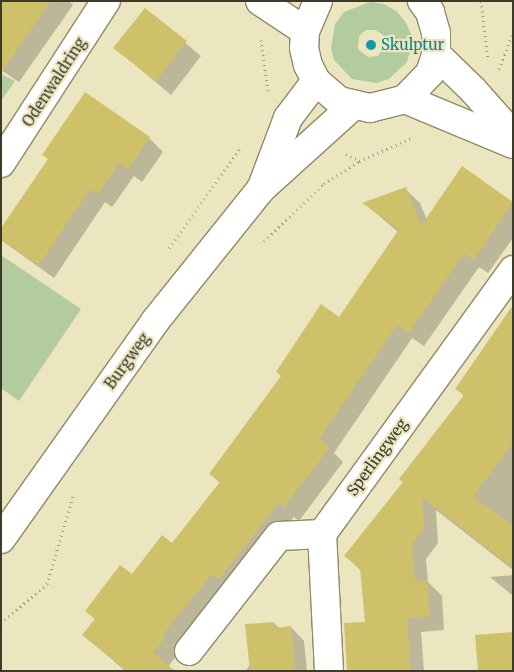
<!DOCTYPE html>
<html>
<head>
<meta charset="utf-8">
<style>
	body { margin:0 }
	#map { position:relative; width:514px; height:672px; overflow:hidden; background:#ebe5c0; font-family:Merriweather,serif }
	div>[style] { position:absolute }
	[style*='--x'] { left:calc(var(--x)*1px); top:calc(var(--y)*1px); width:calc(var(--w)*1px); rotate:calc(var(--a)*1deg) }
	.green>* { inset:0; background:#b2cca0 }
	.shadow>* { inset:0; background:#0003 }
	.building>* { inset:0; background:#cfc16a }
	.path>* { height:3px; margin-top:-1.5px; transform-origin:0; background:repeating-linear-gradient(90deg,#a09c80 0 1px,transparent 0 5px) }
	.roads { filter:drop-shadow(1px 0 #908a68) drop-shadow(-1px 0 #908a68) drop-shadow(0 1px #908a68) drop-shadow(0 -1px #908a68) }
	.minor>* { height:28px; margin:-14px; padding:0 14px; transform-origin:14px; border-radius:14px; background:#fff }
	.dots>* { width:14px; height:14px; translate:-50% -50%; box-sizing:border-box; border:2px solid #ebe5c0; border-radius:50% }
	span { translate:-50% -50%; white-space:nowrap; text-align:center; line-height:1.15; -webkit-text-stroke:4.5px #ebe5c0; paint-order:stroke }
	.culture-label { font-size:15px; color:#0d838f }
	.left { translate:0 -50%; text-align:left }
	.street-label { font-size:15px; color:#3c3a2b }
	.frame { position:absolute; inset:0; border:2px solid #3c3a2b; pointer-events:none }
</style>
</head>
<body>
<div id="map">
	<div class="green">
		<i style="clip-path:polygon(evenodd,370px 2px,384px 4px,396px 11px,405px 21px,411px 34px,411px 48px,407px 62px,389px 79px,376px 83px,352px 79px,334px 60px,331px 48px,335px 24px,344px 12px,370px 2px,366px 30px,376px 30px,384px 36px,385px 46px,378px 56px,368px 57px,358px 49px,359px 36px,366px 30px)"></i>
		<i style="clip-path:polygon(1px 74px,15px 81px,1px 101px)"></i>
		<i style="clip-path:polygon(1px 255px,81px 309px,19px 401px,1px 388px)"></i>
	</div>
	<div class="shadow">
		<i style="clip-path:polygon(1px 1px,69px 1px,73px 5px,19px 82px,1px 70px)"></i>
		<i style="clip-path:polygon(145px 10px,201px 56px,171px 95px,115px 48px)"></i>
		<i style="clip-path:polygon(149px 138px,163px 152px,142px 182px,134px 176px,112px 207px,105px 202px,54px 278px,1px 240px,49px 160px,44px 155px)"></i>
		<i style="clip-path:polygon(462px 168px,513px 203px,513px 238px,488px 273px,479px 267px,424px 346px,412px 338px,334px 453px,343px 462px,299px 521px,294px 517px,234px 592px,179px 652px,168px 667px,173px 671px,125px 671px,84px 635px,96px 620px,86px 611px,172px 544px,220px 483px,210px 473px,340px 318px,398px 232px,364px 203px,405px 189px,420px 203px,427px 220px)"></i>
		<i style="clip-path:polygon(513px 325px,513px 570px,436px 510px,438px 543px,426px 559px,428px 582px,442px 596px,444px 630px,421px 632px,424px 671px,348px 671px,366px 623px,361px 571px,346px 556px,404px 483px,464px 396px,457px 389px)"></i>
		<i style="clip-path:polygon(513px 575px,513px 596px,490px 577px)"></i>
		<i style="clip-path:polygon(274px 623px,279px 628px,291px 627px,304px 641px,307px 671px,246px 671px)"></i>
	</div>
	<div class="building">
		<i style="clip-path:polygon(1px 1px,51px 1px,1px 73px)"></i>
		<i style="clip-path:polygon(145px 8px,187px 41px,156px 81px,113px 48px)"></i>
		<i style="clip-path:polygon(85px 92px,150px 137px,128px 169px,119px 163px,98px 194px,90px 189px,39px 265px,1px 240px,1px 228px,48px 159px,42px 155px)"></i>
		<i style="clip-path:polygon(462px 166px,513px 202px,474px 260px,464px 253px,409px 333px,397px 325px,319px 439px,330px 447px,284px 507px,279px 503px,219px 579px,212px 574px,163px 634px,166px 636px,153px 653px,175px 671px,127px 671px,82px 635px,95px 619px,85px 611px,120px 565px,132px 574px,162px 535px,172px 543px,220px 482px,209px 474px,281px 376px,276px 372px,321px 304px,339px 317px,399px 229px,362px 203px,406px 187px,421px 226px)"></i>
		<i style="clip-path:polygon(513px 305px,513px 443px,473px 497px,513px 525px,513px 568px,422px 497px,424px 528px,412px 544px,415px 581px,427px 580px,430px 616px,407px 618px,411px 671px,347px 671px,344px 623px,365px 622px,360px 568px,344px 556px,403px 482px,399px 479px,464px 395px,455px 389px)"></i>
		<i style="clip-path:polygon(274px 622px,275px 628px,291px 626px,295px 671px,250px 671px,245px 624px)"></i>
		<i style="clip-path:polygon(513px 632px,513px 671px,478px 671px,475px 635px)"></i>
	</div>
	<div class="path">
		<i style="--x:481;--y:1;--w:59;--a:83.2"></i>
		<i style="--x:261;--y:40;--w:51;--a:82.2"></i>
		<i style="--x:499;--y:69;--w:39;--a:-69"></i>
		<i style="--x:346;--y:154;--w:13;--a:27"></i>
		<i style="--x:264;--y:241;--w:83;--a:-43.5"></i>
		<i style="--x:324;--y:184;--w:42;--a:-33.3"></i>
		<i style="--x:359;--y:161;--w:58;--a:-23.5"></i>
		<i style="--x:169;--y:248;--w:122;--a:-54.4"></i>
		<i style="--x:1;--y:623;--w:60;--a:-40.3"></i>
		<i style="--x:47;--y:584;--w:92;--a:-73.5"></i>
	</div>
	<div class="roads">
		<div class="minor">
			<i style="--x:260;--y:1;--w:54;--a:33.7"></i>
			<i style="--x:318;--y:1;--w:33;--a:113"></i>
			<i style="--x:305;--y:31;--w:17;--a:93"></i>
			<i style="--x:304;--y:48;--w:17;--a:77"></i>
			<i style="--x:308;--y:65;--w:18;--a:63"></i>
			<i style="--x:316;--y:81;--w:30;--a:41"></i>
			<i style="--x:339;--y:101;--w:32;--a:13"></i>
			<i style="--x:370;--y:108;--w:36;--a:-14"></i>
			<i style="--x:405;--y:99;--w:36;--a:-46"></i>
			<i style="--x:430;--y:73;--w:20;--a:-72"></i>
			<i style="--x:436;--y:54;--w:21;--a:-90"></i>
			<i style="--x:436;--y:33;--w:22;--a:-106"></i>
			<i style="--x:430;--y:12;--w:14;--a:-126"></i>
			<i style="--x:436;--y:54;--w:52;--a:44.2"></i>
			<i style="--x:473;--y:90;--w:60;--a:48.4"></i>
			<i style="--x:405;--y:99;--w:117;--a:22.6"></i>
			<i style="--x:1;--y:163;--w:193;--a:-57.1"></i>
			<i style="--x:262;--y:187;--w:74;--a:-69.4"></i>
			<i style="--x:288;--y:118;--w:46;--a:-52.9"></i>
			<i style="--x:1;--y:539;--w:268;--a:-54.7"></i>
			<i style="--x:156;--y:320;--w:168;--a:-51.3"></i>
			<i style="--x:261;--y:189;--w:124;--a:-42.1"></i>
			<i style="--x:189;--y:651;--w:146;--a:-52"></i>
			<i style="--x:279;--y:536;--w:43;--a:-2.7"></i>
			<i style="--x:329;--y:671;--w:137;--a:-92.9"></i>
			<i style="--x:322;--y:534;--w:326;--a:-54.1"></i>
		</div>
	</div>
	<div class="dots">
		<i style="left:371px;top:45px;background:#0f9aa8"></i>
	</div>
	<div class="culture-label">
		<span class="left" style="left:381px;top:45px">Skulptur</span>
	</div>
	<div class="street-label">
		<span style="left:54px;top:82px;rotate:-57deg">Odenwaldring</span>
		<span style="left:127px;top:361px;rotate:-54deg">Burgweg</span>
		<span style="left:377px;top:457px;rotate:-54deg">Sperlingweg</span>
	</div>
	<div class="frame"></div>
</div>
</body>
</html>
